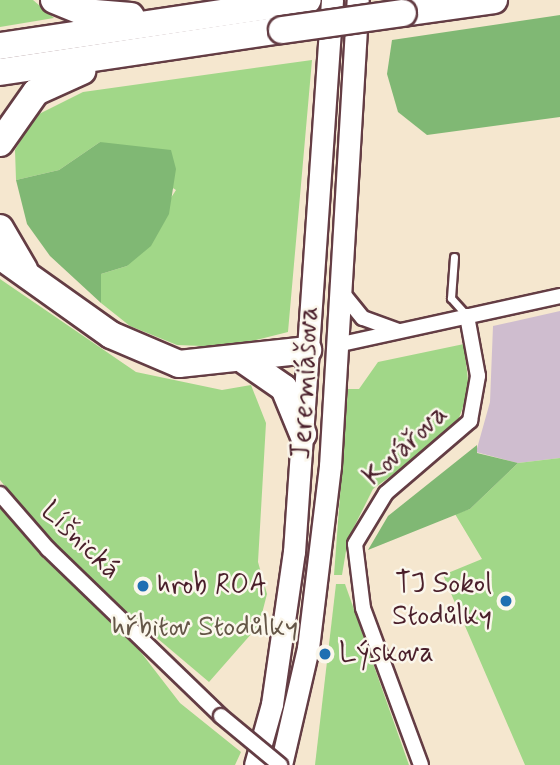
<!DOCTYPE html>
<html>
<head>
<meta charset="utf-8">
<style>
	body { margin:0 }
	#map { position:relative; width:560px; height:765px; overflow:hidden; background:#f5e7cf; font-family:Mynerve,sans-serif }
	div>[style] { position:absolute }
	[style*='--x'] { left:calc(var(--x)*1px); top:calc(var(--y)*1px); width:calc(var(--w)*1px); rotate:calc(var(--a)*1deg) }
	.industrial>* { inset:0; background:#cfbdcf }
	.green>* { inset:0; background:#a1d788 }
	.forest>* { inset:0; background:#80b874 }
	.roads { filter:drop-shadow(2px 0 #643d44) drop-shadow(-2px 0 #643d44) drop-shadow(0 2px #643d44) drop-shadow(0 -2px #643d44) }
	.lane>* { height:7px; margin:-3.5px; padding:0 3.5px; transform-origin:3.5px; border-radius:3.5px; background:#fff }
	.street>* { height:14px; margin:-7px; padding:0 7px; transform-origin:7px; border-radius:7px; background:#fff }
	.secondary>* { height:21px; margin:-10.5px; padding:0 10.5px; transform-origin:10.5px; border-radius:10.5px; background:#fff }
	.highway>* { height:26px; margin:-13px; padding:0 13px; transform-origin:13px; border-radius:13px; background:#fff }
	.bridges { filter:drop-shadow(2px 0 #643d44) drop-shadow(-2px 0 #643d44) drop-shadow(0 2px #643d44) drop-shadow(0 -2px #643d44) }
	.street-bridge>* { height:14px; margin:-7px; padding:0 7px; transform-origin:7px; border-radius:7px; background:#fff }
	.highway-bridge>* { height:26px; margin:-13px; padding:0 13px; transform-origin:13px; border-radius:13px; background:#fff }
	.dots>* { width:19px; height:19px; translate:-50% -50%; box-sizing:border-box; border:4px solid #fbf7ec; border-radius:50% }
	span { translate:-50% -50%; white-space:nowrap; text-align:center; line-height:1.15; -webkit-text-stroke:5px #fbf7ec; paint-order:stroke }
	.street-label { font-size:28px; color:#4a1f2b }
	.poi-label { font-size:28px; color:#4a1f2b }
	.right { translate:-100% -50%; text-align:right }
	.left { translate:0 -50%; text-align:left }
	.park-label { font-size:28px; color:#645647 }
</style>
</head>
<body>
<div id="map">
	<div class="industrial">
		<i style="clip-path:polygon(560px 311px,560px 458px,518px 463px,476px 452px,490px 402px,493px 326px)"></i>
	</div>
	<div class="green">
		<i style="clip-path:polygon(0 0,33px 0,54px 18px,0 27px)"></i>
		<i style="clip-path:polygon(312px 60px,288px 332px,228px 347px,177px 345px,130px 326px,101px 303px,101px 274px,127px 266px,176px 190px,100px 142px,59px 170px,16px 180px,15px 150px,35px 116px,83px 92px)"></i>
		<i style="clip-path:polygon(0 279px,136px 372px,222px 390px,251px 385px,266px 423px,258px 562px,267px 594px,259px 625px,209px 682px,61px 557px,0 480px)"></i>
		<i style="clip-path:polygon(464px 344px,469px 390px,459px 418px,435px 444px,373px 489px,348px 539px,342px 575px,334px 575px,348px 389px,359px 389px,378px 362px)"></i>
		<i style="clip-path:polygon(560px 458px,560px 765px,525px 765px,443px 575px,482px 559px,455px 514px,470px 509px,518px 463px)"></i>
		<i style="clip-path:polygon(0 507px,41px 556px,126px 633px,180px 703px,241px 752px,235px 765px,0 765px)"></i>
		<i style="clip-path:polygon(336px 584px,345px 584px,409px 765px,315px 765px)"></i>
	</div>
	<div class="forest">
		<i style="clip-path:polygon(560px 15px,560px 117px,427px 135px,398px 112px,387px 74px,392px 40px)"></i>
		<i style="clip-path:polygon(100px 142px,171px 150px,176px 169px,169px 214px,151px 246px,127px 266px,101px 274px,101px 303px,50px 256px,27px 224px,16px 180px,59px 170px)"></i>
		<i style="clip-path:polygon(477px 445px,477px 453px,518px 463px,470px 509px,368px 550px,388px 516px)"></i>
	</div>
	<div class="roads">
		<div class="lane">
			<i style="--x:454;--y:257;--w:41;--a:94.2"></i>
			<i style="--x:451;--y:298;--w:24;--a:48"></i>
		</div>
		<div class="street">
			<i style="--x:340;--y:290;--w:36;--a:51"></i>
			<i style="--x:363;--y:318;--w:38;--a:20"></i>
			<i style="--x:337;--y:345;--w:228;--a:-12.4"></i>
			<i style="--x:0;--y:494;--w:73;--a:48.9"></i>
			<i style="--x:48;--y:549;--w:240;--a:44"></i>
			<i style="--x:421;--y:765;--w:167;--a:-110.3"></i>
			<i style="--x:363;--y:608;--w:64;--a:-97.1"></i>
			<i style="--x:355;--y:544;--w:60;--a:-58.7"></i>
			<i style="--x:386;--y:493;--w:111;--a:-40.6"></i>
			<i style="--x:470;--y:421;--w:46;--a:-79.9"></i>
			<i style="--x:478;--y:376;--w:61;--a:-100.4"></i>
		</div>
		<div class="secondary">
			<i style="--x:255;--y:765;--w:63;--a:-74.4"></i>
			<i style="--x:272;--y:704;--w:154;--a:-81.8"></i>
			<i style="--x:294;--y:552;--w:553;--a:-86.06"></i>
			<i style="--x:281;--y:765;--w:120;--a:-77"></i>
			<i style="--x:308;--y:648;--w:183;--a:-83.1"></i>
			<i style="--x:330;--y:466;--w:467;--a:-86.6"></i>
		</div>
		<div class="highway">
			<i style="--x:54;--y:0;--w:31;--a:22"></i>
			<i style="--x:83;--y:12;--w:48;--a:4.8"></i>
			<i style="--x:403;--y:13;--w:92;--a:-8.1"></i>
			<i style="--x:0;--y:46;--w:311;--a:-8.5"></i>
			<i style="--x:0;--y:72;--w:285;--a:-8.5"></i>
			<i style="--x:0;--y:143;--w:62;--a:-54.8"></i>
			<i style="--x:36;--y:92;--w:51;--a:-24.5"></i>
			<i style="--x:0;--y:228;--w:48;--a:59.7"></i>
			<i style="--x:0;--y:256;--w:136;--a:35.4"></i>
			<i style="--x:111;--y:335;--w:74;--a:23.1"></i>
			<i style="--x:179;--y:364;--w:130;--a:-6.2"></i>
			<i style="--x:245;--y:361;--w:47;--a:34.7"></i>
			<i style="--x:284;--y:388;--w:50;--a:67.6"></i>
		</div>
	</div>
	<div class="bridges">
		<div class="street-bridge">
			<i style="--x:221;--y:716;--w:77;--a:39.7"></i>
		</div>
		<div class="highway-bridge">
			<i style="--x:282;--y:30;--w:122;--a:-8"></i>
		</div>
	</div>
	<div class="dots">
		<i style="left:143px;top:586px;background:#1f6fb2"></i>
		<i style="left:506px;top:601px;background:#1f6fb2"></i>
		<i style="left:325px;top:654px;background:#1f6fb2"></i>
	</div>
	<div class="street-label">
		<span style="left:306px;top:383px;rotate:-87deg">Jeremiášova</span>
		<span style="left:406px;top:446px;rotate:-43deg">Kovářova</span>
		<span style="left:80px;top:541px;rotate:44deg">Líšnická</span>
	</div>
	<div class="poi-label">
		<span class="right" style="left:492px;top:601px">TJ Sokol<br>Stodůlky</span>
		<span class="left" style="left:157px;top:586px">hrob ROA</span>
		<span class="left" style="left:339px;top:654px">Lýskova</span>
	</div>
	<div class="park-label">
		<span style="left:205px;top:628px">hřbitov Stodůlky</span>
	</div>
</div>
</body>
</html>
